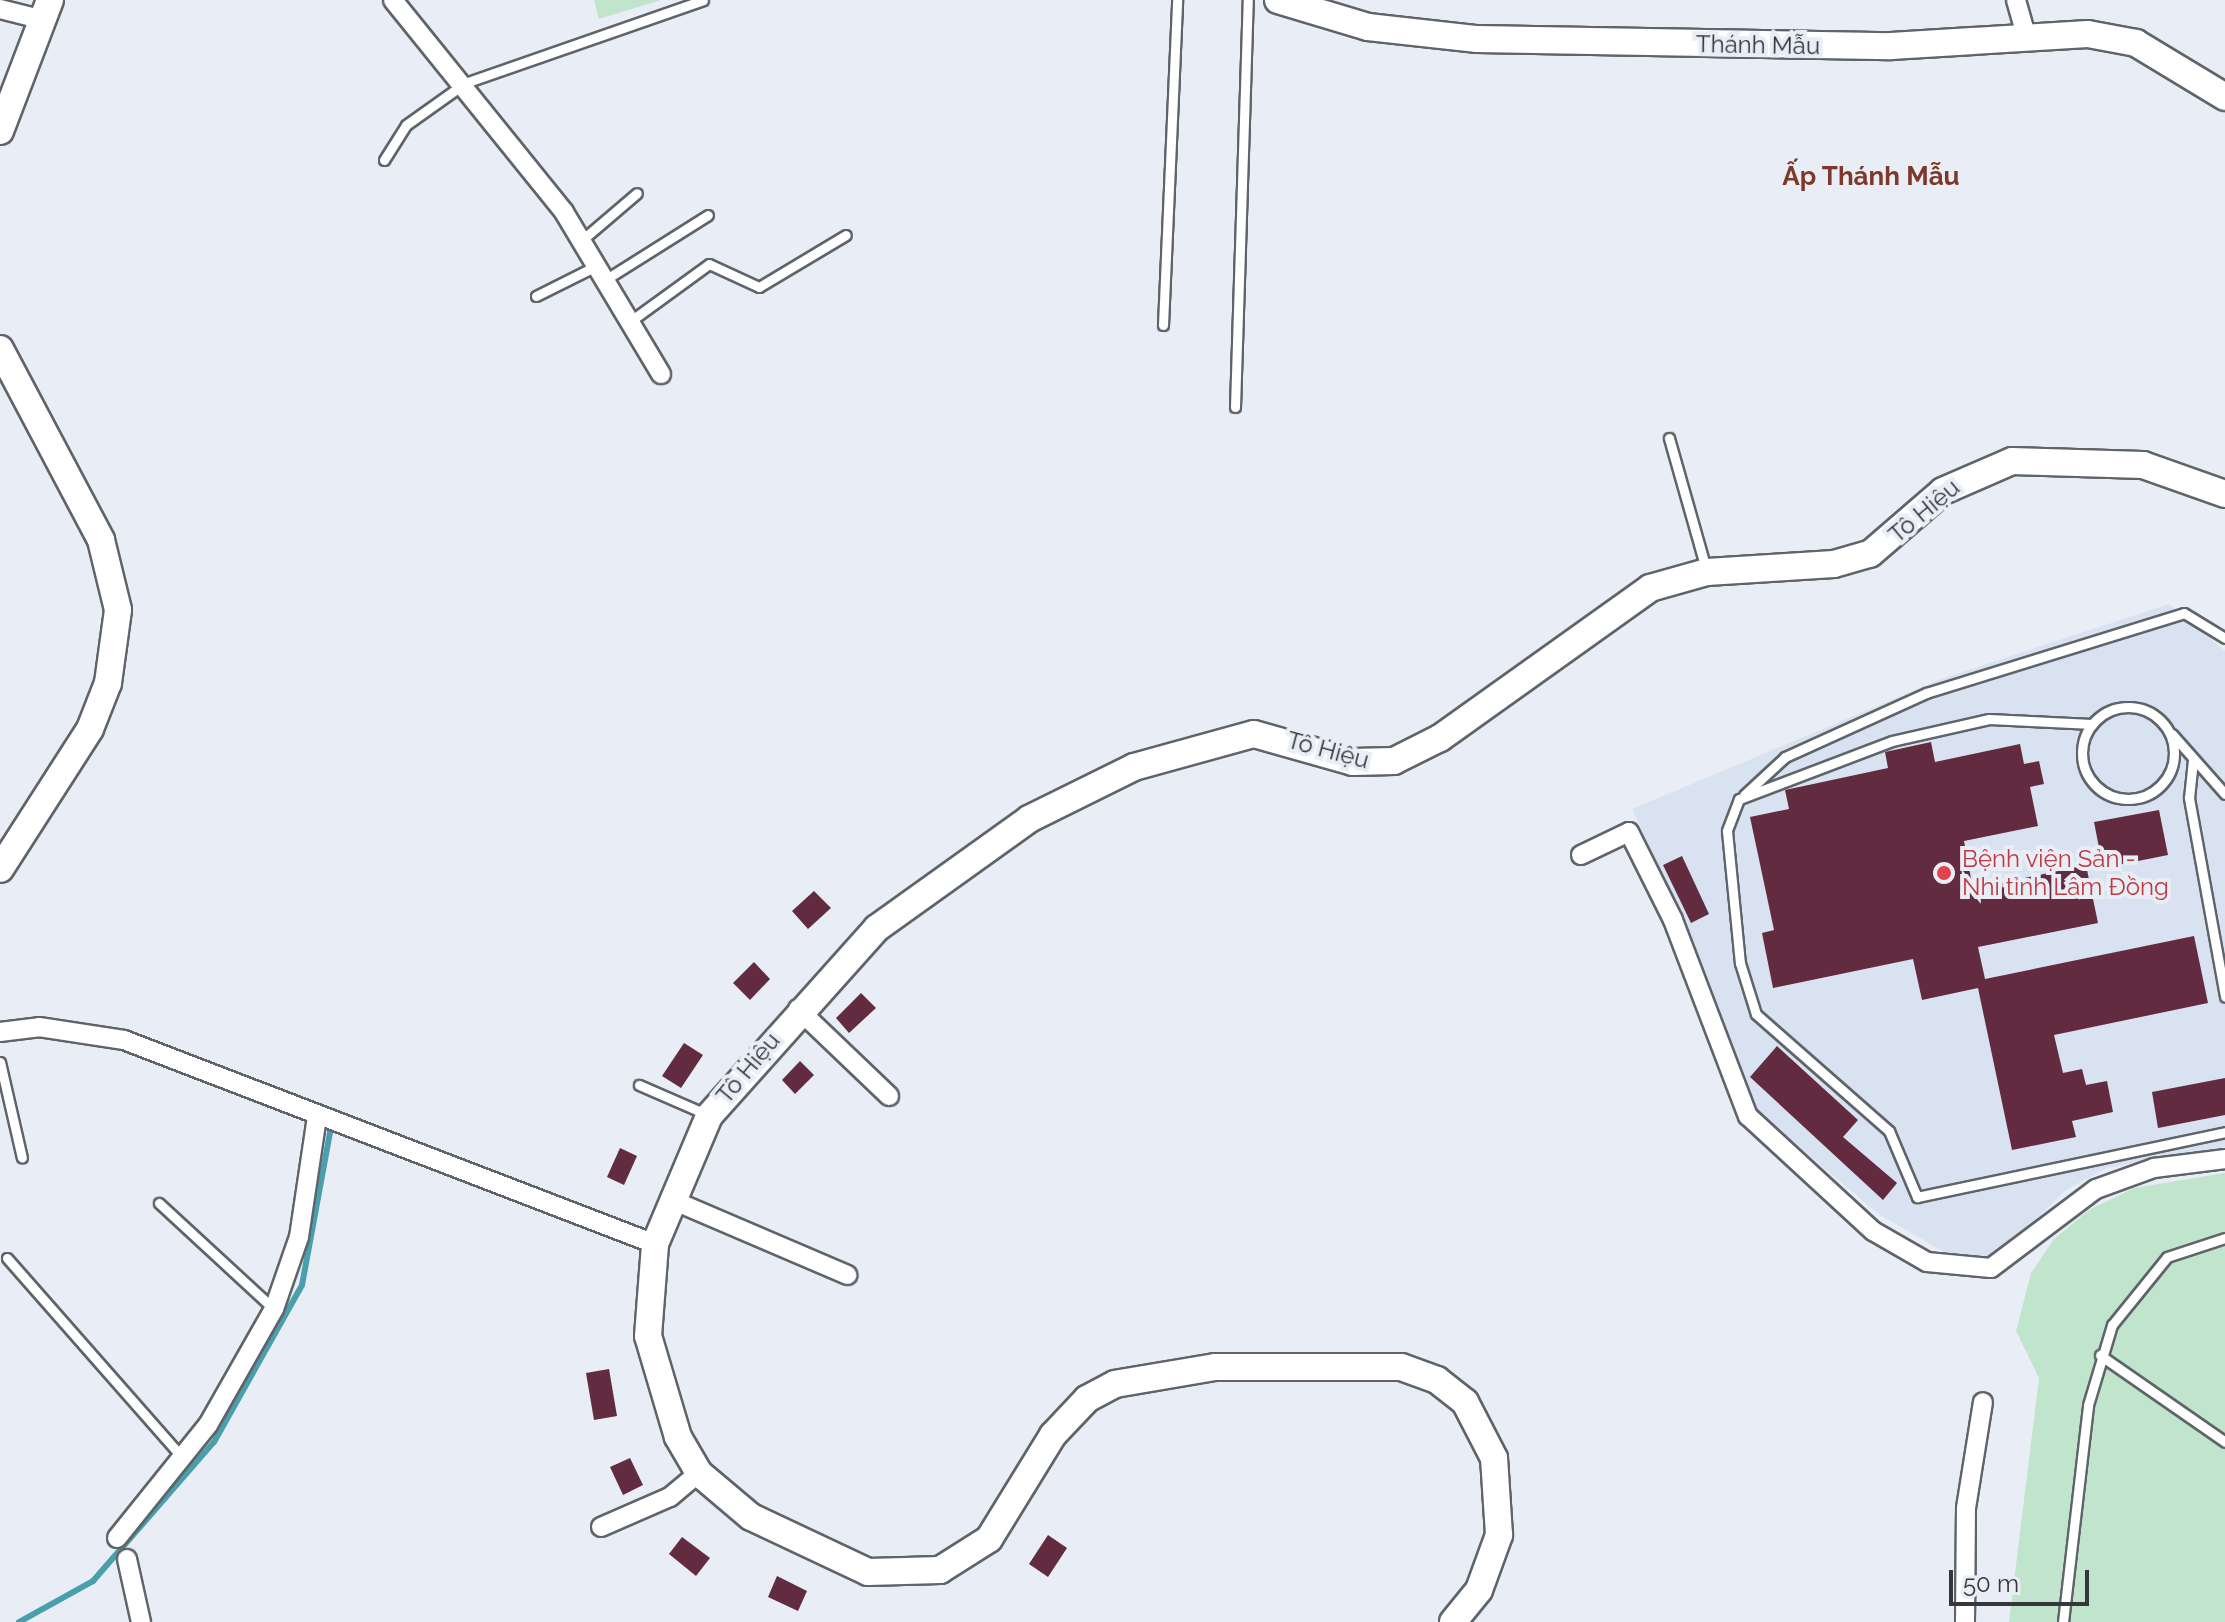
<!DOCTYPE html>
<html>
<head>
<meta charset="utf-8">
<style>
	body { margin:0 }
	#map { position:relative; width:2225px; height:1622px; overflow:hidden; background:#e9eef6; font-family:Raleway,sans-serif }
	div>[style] { position:absolute }
	[style*='--x'] { left:calc(var(--x)*1px); top:calc(var(--y)*1px); width:calc(var(--w)*1px); rotate:calc(var(--a)*1deg) }
	.built>* { inset:0; background:#d8e2f0 }
	.green>* { inset:0; background:#c0e5cc }
	.stream>* { height:6px; margin:-3px; padding:0 3px; transform-origin:3px; border-radius:3px; background:#499fac }
	.building>* { inset:0; background:#622b3f }
	.roads { filter:drop-shadow(2px 0 #5f646a) drop-shadow(-2px 0 #5f646a) drop-shadow(0 2px #5f646a) drop-shadow(0 -2px #5f646a) }
	.lane>* { height:9px; margin:-4.5px; padding:0 4.5px; transform-origin:4.5px; border-radius:4.5px; background:#fff }
	.lane>.ring { margin:-4.5px; padding:0; box-sizing:content-box; background:none; border:9px solid #fff; border-radius:50% }
	.street>* { height:18px; margin:-9px; padding:0 9px; transform-origin:9px; border-radius:9px; background:#fff }
	.secondary>* { height:26px; margin:-13px; padding:0 13px; transform-origin:13px; border-radius:13px; background:#fff }
	.dots>* { width:22px; height:22px; translate:-50% -50%; box-sizing:border-box; border:4px solid #e9eef6; border-radius:50% }
	span { translate:-50% -50%; white-space:nowrap; text-align:center; line-height:1.15; -webkit-text-stroke:8px #e9eef6; paint-order:stroke }
	.street-label { font-size:24px; color:#35373a }
	.health-label { font-size:24px; color:#be3a42 }
	.left { translate:0 -50%; text-align:left }
	.neighbourhood-label { font-size:26px; color:#7e3829; font-weight:700 }
	.scale { position:absolute; left:1949px; top:1570px; width:140px; height:36px; box-sizing:border-box; border:4px solid #35373a; border-top:0; padding-left:10px; font-size:24px; line-height:28px; white-space:nowrap; color:#35373a; -webkit-text-stroke:6px #e9eef6; paint-order:stroke }
</style>
</head>
<body>
<div id="map">
	<div class="built">
		<i style="clip-path:polygon(2169px 604px,2225px 651px,2225px 1147px,2107px 1168px,2066px 1190px,2008px 1246px,1987px 1256px,1944px 1252px,1877px 1213px,1761px 1114px,1741px 1086px,1692px 936px,1632px 809px,1944px 678px)"></i>
	</div>
	<div class="green">
		<i style="clip-path:polygon(594px 0,661px 0,599px 19px)"></i>
		<i style="clip-path:polygon(2225px 1173px,2225px 1622px,2009px 1622px,2039px 1378px,2016px 1331px,2031px 1273px,2054px 1239px,2089px 1210px,2134px 1188px)"></i>
	</div>
	<div class="stream">
		<i style="--x:19;--y:1622;--w:85;--a:-29"></i>
		<i style="--x:93;--y:1581;--w:184;--a:-49"></i>
		<i style="--x:214;--y:1442;--w:180;--a:-60.7"></i>
		<i style="--x:302;--y:1285;--w:166;--a:-79.6"></i>
	</div>
	<div class="building">
		<i style="clip-path:polygon(1931px 742px,1935px 762px,2020px 744px,2024px 764px,2039px 761px,2044px 784px,2030px 787px,2038px 826px,1964px 841px,1973px 889px,2086px 865px,2098px 923px,1978px 947px,1985px 979px,2194px 936px,2208px 1003px,2054px 1035px,2063px 1073px,2082px 1069px,2086px 1085px,2107px 1081px,2113px 1112px,2072px 1121px,2076px 1137px,2012px 1150px,1978px 988px,1922px 1000px,1913px 959px,1773px 988px,1762px 933px,1774px 930px,1750px 817px,1789px 809px,1785px 790px,1888px 768px,1885px 752px)"></i>
		<i style="clip-path:polygon(2159px 810px,2168px 855px,2103px 868px,2094px 822px)"></i>
		<i style="clip-path:polygon(1682px 856px,1709px 914px,1691px 923px,1663px 865px)"></i>
		<i style="clip-path:polygon(814px 891px,831px 908px,808px 929px,792px 911px)"></i>
		<i style="clip-path:polygon(754px 962px,770px 979px,750px 1000px,733px 983px)"></i>
		<i style="clip-path:polygon(861px 993px,876px 1008px,849px 1033px,836px 1018px)"></i>
		<i style="clip-path:polygon(684px 1043px,703px 1055px,681px 1088px,662px 1076px)"></i>
		<i style="clip-path:polygon(1777px 1046px,1858px 1120px,1843px 1137px,1897px 1183px,1883px 1200px,1750px 1077px)"></i>
		<i style="clip-path:polygon(800px 1061px,814px 1075px,795px 1094px,782px 1080px)"></i>
		<i style="clip-path:polygon(2225px 1078px,2225px 1115px,2158px 1128px,2152px 1092px)"></i>
		<i style="clip-path:polygon(620px 1148px,637px 1156px,624px 1185px,607px 1177px)"></i>
		<i style="clip-path:polygon(609px 1369px,617px 1416px,594px 1420px,586px 1373px)"></i>
		<i style="clip-path:polygon(630px 1458px,643px 1485px,623px 1495px,610px 1467px)"></i>
		<i style="clip-path:polygon(1048px 1535px,1067px 1548px,1048px 1577px,1029px 1564px)"></i>
		<i style="clip-path:polygon(682px 1537px,710px 1558px,696px 1576px,669px 1554px)"></i>
		<i style="clip-path:polygon(777px 1576px,807px 1591px,798px 1611px,768px 1597px)"></i>
	</div>
	<div class="roads">
		<div class="lane">
			<i style="--x:384;--y:160;--w:41;--a:-57.8"></i>
			<i style="--x:406;--y:125;--w:72;--a:-35.4"></i>
			<i style="--x:465;--y:83;--w:252;--a:-19.2"></i>
			<i style="--x:582;--y:240;--w:72;--a:-40.5"></i>
			<i style="--x:608;--y:278;--w:118;--a:-32.2"></i>
			<i style="--x:536;--y:296;--w:69;--a:-26.6"></i>
			<i style="--x:632;--y:320;--w:95;--a:-36"></i>
			<i style="--x:709;--y:264;--w:55;--a:24.7"></i>
			<i style="--x:759;--y:287;--w:101;--a:-30.9"></i>
			<i style="--x:1163;--y:325;--w:325;--a:-87.5"></i>
			<i style="--x:1235;--y:407;--w:407;--a:-88.2"></i>
			<i style="--x:1669;--y:438;--w:136;--a:74.2"></i>
			<i class="ring" style="left:2082px;top:707px;width:83px;height:83px"></i>
			<i style="--x:2092;--y:724;--w:103;--a:-177.2"></i>
			<i style="--x:1989;--y:719;--w:99;--a:167.2"></i>
			<i style="--x:1892;--y:741;--w:164;--a:159.2"></i>
			<i style="--x:1739;--y:799;--w:34;--a:111"></i>
			<i style="--x:1727;--y:831;--w:133;--a:84.4"></i>
			<i style="--x:1740;--y:963;--w:53;--a:72.6"></i>
			<i style="--x:1756;--y:1014;--w:177;--a:41.3"></i>
			<i style="--x:1889;--y:1131;--w:72;--a:67"></i>
			<i style="--x:1917;--y:1197;--w:315;--a:-11.9"></i>
			<i style="--x:2172;--y:734;--w:80;--a:48.5"></i>
			<i style="--x:2193;--y:760;--w:38;--a:96"></i>
			<i style="--x:2189;--y:798;--w:202;--a:79.7"></i>
			<i style="--x:1744;--y:795;--w:56;--a:-42.8"></i>
			<i style="--x:1785;--y:757;--w:155;--a:-24.4"></i>
			<i style="--x:1926;--y:693;--w:270;--a:-17.2"></i>
			<i style="--x:2184;--y:613;--w:48;--a:31.4"></i>
			<i style="--x:0;--y:1062;--w:98;--a:77.1"></i>
			<i style="--x:639;--y:1085;--w:73;--a:23.4"></i>
			<i style="--x:159;--y:1203;--w:156;--a:42.7"></i>
			<i style="--x:7;--y:1258;--w:265;--a:48.7"></i>
			<i style="--x:2100;--y:1355;--w:152;--a:34.8"></i>
			<i style="--x:2063;--y:1622;--w:218;--a:-83.4"></i>
			<i style="--x:2088;--y:1405;--w:84;--a:-73.3"></i>
			<i style="--x:2112;--y:1325;--w:87;--a:-51"></i>
			<i style="--x:2167;--y:1257;--w:61;--a:-18.1"></i>
		</div>
		<div class="street">
			<i style="--x:393;--y:0;--w:272;--a:51.1"></i>
			<i style="--x:564;--y:212;--w:189;--a:59.1"></i>
			<i style="--x:2016;--y:0;--w:41;--a:74.2"></i>
			<i style="--x:0;--y:9;--w:41;--a:14"></i>
			<i style="--x:1581;--y:855;--w:53;--a:-25.6"></i>
			<i style="--x:1629;--y:832;--w:98;--a:63.4"></i>
			<i style="--x:1673;--y:920;--w:210;--a:69.1"></i>
			<i style="--x:1748;--y:1116;--w:170;--a:42.6"></i>
			<i style="--x:1873;--y:1231;--w:62;--a:29.9"></i>
			<i style="--x:1927;--y:1262;--w:64;--a:5.4"></i>
			<i style="--x:1991;--y:1268;--w:131;--a:-37"></i>
			<i style="--x:2096;--y:1189;--w:62;--a:-19.9"></i>
			<i style="--x:2154;--y:1168;--w:72;--a:-7.2"></i>
			<i style="--x:798;--y:1009;--w:126;--a:43.7"></i>
			<i style="--x:0;--y:1032;--w:39;--a:-7"></i>
			<i style="--x:39;--y:1027;--w:86;--a:8.7"></i>
			<i style="--x:124;--y:1040;--w:569;--a:21.02"></i>
			<i style="--x:670;--y:1199;--w:193;--a:23.2"></i>
			<i style="--x:601;--y:1527;--w:75;--a:-23.5"></i>
			<i style="--x:670;--y:1497;--w:38;--a:-40"></i>
			<i style="--x:117;--y:1538;--w:145;--a:-51.2"></i>
			<i style="--x:208;--y:1425;--w:133;--a:-60.4"></i>
			<i style="--x:274;--y:1309;--w:76;--a:-70.9"></i>
			<i style="--x:299;--y:1237;--w:122;--a:-81.5"></i>
			<i style="--x:127;--y:1559;--w:65;--a:77.5"></i>
			<i style="--x:1965;--y:1622;--w:114;--a:-89.5"></i>
			<i style="--x:1966;--y:1508;--w:107;--a:-80.9"></i>
		</div>
		<div class="secondary">
			<i style="--x:1278;--y:0;--w:94;--a:16.7"></i>
			<i style="--x:1368;--y:27;--w:110;--a:6.3"></i>
			<i style="--x:1477;--y:39;--w:414;--a:1"></i>
			<i style="--x:1891;--y:46;--w:197;--a:-3.5"></i>
			<i style="--x:2088;--y:34;--w:49;--a:10.6"></i>
			<i style="--x:2136;--y:43;--w:104;--a:31.2"></i>
			<i style="--x:0;--y:131;--w:140;--a:-69.1"></i>
			<i style="--x:0;--y:349;--w:216;--a:62.1"></i>
			<i style="--x:101;--y:540;--w:72;--a:76.3"></i>
			<i style="--x:118;--y:610;--w:74;--a:97.8"></i>
			<i style="--x:108;--y:683;--w:49;--a:111.4"></i>
			<i style="--x:90;--y:729;--w:166;--a:122.7"></i>
			<i style="--x:1453;--y:1622;--w:41;--a:-50.9"></i>
			<i style="--x:1479;--y:1590;--w:59;--a:-70"></i>
			<i style="--x:1499;--y:1535;--w:77;--a:-93.7"></i>
			<i style="--x:1494;--y:1458;--w:63;--a:-117.4"></i>
			<i style="--x:1465;--y:1402;--w:36;--a:-142"></i>
			<i style="--x:1437;--y:1380;--w:38;--a:-160"></i>
			<i style="--x:1401;--y:1367;--w:186;--a:180"></i>
			<i style="--x:1215;--y:1367;--w:101;--a:170.4"></i>
			<i style="--x:1115;--y:1384;--w:32;--a:152"></i>
			<i style="--x:1087;--y:1399;--w:50;--a:133.4"></i>
			<i style="--x:1053;--y:1435;--w:122;--a:121.6"></i>
			<i style="--x:989;--y:1539;--w:58;--a:147.7"></i>
			<i style="--x:940;--y:1570;--w:72;--a:178.4"></i>
			<i style="--x:868;--y:1572;--w:129;--a:-154.8"></i>
			<i style="--x:751;--y:1517;--w:68;--a:-139.8"></i>
			<i style="--x:699;--y:1473;--w:42;--a:-120.3"></i>
			<i style="--x:678;--y:1437;--w:105;--a:-106.5"></i>
			<i style="--x:648;--y:1336;--w:92;--a:-85.6"></i>
			<i style="--x:655;--y:1244;--w:139;--a:-67.1"></i>
			<i style="--x:709;--y:1116;--w:252;--a:-48.2"></i>
			<i style="--x:877;--y:928;--w:187;--a:-35.6"></i>
			<i style="--x:1029;--y:819;--w:117;--a:-26.3"></i>
			<i style="--x:1134;--y:767;--w:124;--a:-15.4"></i>
			<i style="--x:1254;--y:734;--w:103;--a:15.8"></i>
			<i style="--x:1353;--y:762;--w:41;--a:-1.4"></i>
			<i style="--x:1394;--y:761;--w:51;--a:-26.6"></i>
			<i style="--x:1440;--y:738;--w:258;--a:-35.5"></i>
			<i style="--x:1650;--y:588;--w:59;--a:-15.7"></i>
			<i style="--x:1707;--y:572;--w:127;--a:-3.6"></i>
			<i style="--x:1834;--y:564;--w:37;--a:-16"></i>
			<i style="--x:1870;--y:554;--w:96;--a:-40.8"></i>
			<i style="--x:1943;--y:491;--w:75;--a:-23.5"></i>
			<i style="--x:2012;--y:461;--w:131;--a:1.7"></i>
			<i style="--x:2143;--y:465;--w:87;--a:19.5"></i>
		</div>
	</div>
	<div class="dots">
		<i style="left:1944px;top:873px;background:#e0444e"></i>
	</div>
	<div class="street-label">
		<span style="left:1758px;top:45px;rotate:1deg">Thánh Mẫu</span>
		<span style="left:1924px;top:511px;rotate:-40deg">Tô Hiệu</span>
		<span style="left:1328px;top:750px;rotate:15deg">Tô Hiệu</span>
		<span style="left:748px;top:1068px;rotate:-50deg">Tô Hiệu</span>
	</div>
	<div class="health-label">
		<span class="left" style="left:1962px;top:873px">Bệnh viện Sản -<br>Nhi tỉnh Lâm Đồng</span>
	</div>
	<div class="neighbourhood-label">
		<span style="left:1871px;top:177px">Ấp Thánh Mẫu</span>
	</div>
	<div class="scale">50 m</div>
</div>
</body>
</html>
